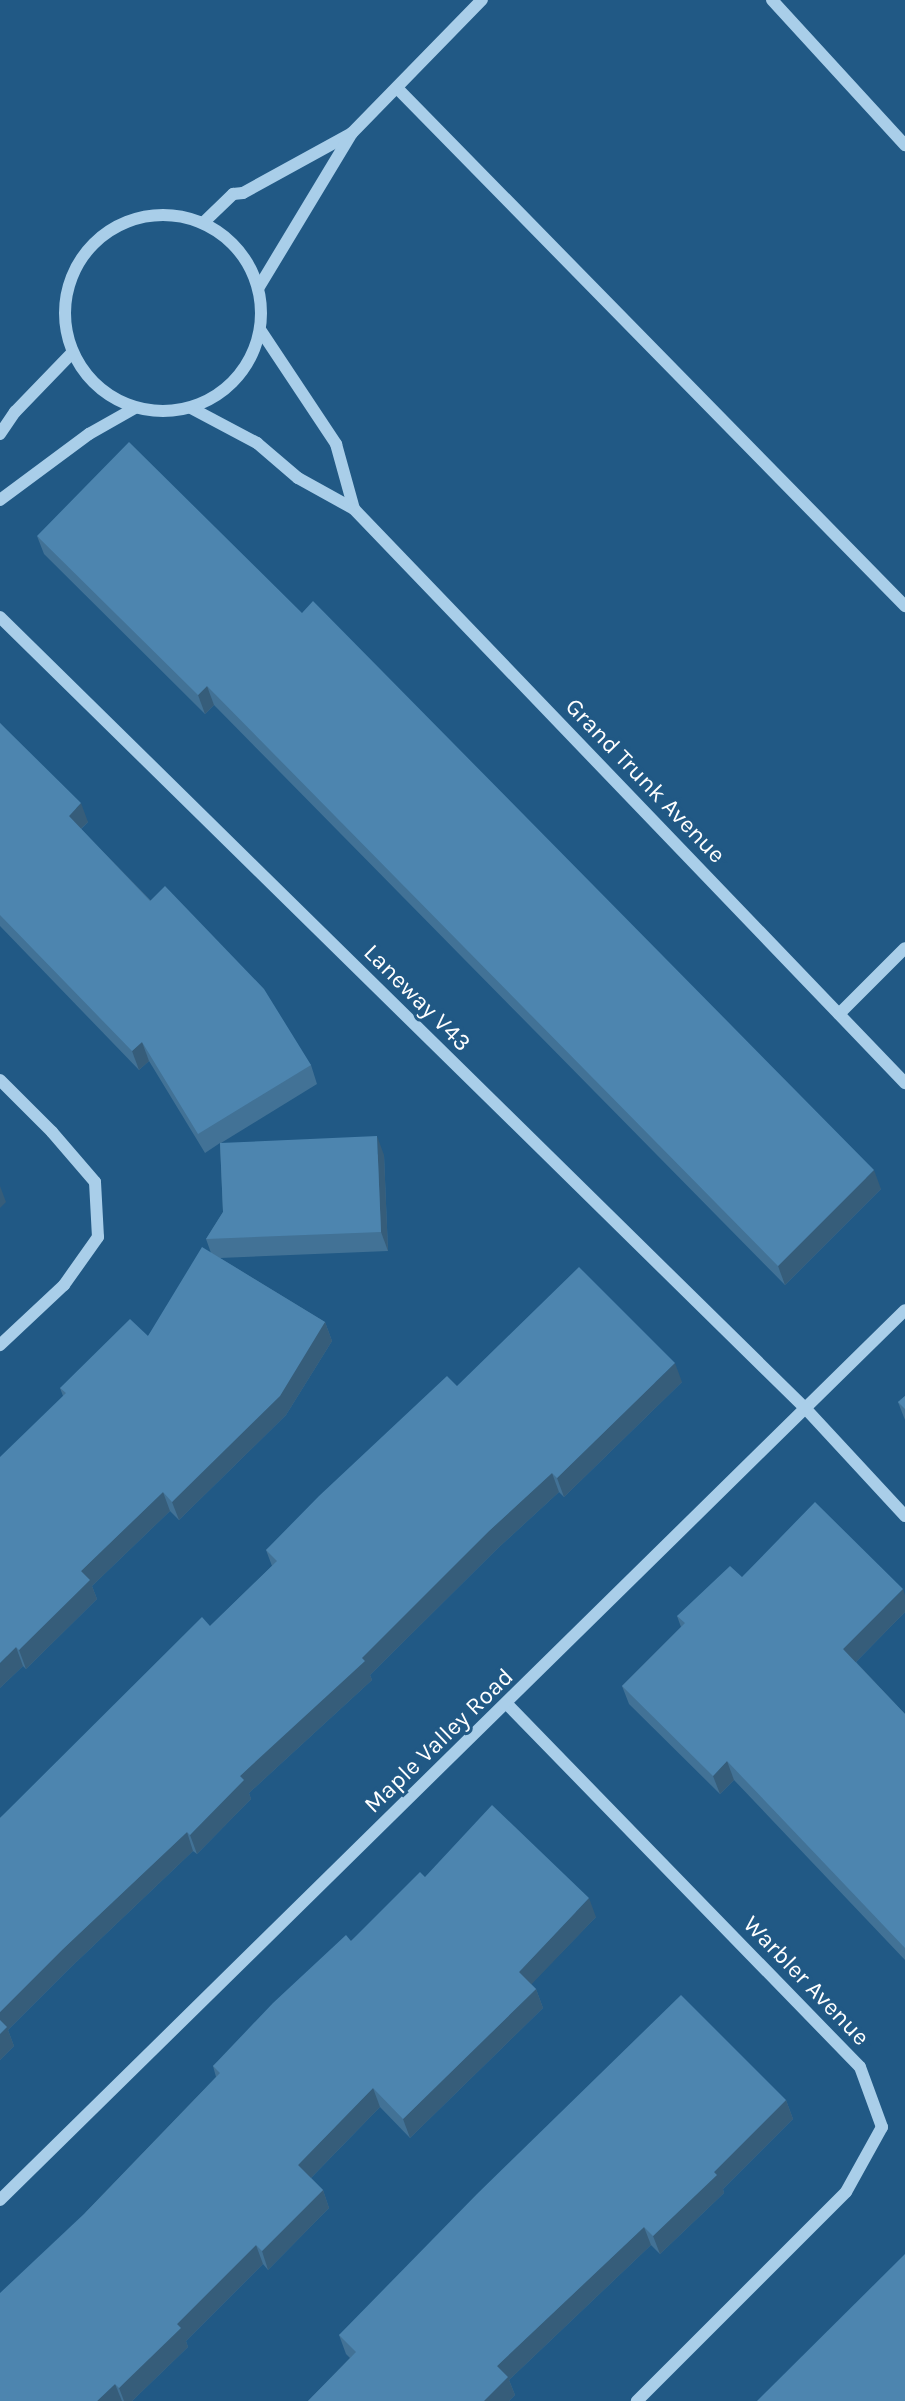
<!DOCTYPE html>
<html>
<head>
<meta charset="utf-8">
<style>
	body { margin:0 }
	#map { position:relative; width:905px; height:2401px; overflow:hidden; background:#215985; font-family:Karla,sans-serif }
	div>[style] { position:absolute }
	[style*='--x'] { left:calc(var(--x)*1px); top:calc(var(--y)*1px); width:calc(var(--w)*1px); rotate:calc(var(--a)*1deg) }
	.minor>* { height:12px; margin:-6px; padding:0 6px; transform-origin:6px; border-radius:6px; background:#a9cee9 }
	.minor>.ring { margin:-6px; padding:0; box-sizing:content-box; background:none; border:12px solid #a9cee9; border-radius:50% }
	.wall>* { inset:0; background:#427296 }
	.shaded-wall>* { inset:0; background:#365d7a }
	.building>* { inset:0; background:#4d85af }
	span { translate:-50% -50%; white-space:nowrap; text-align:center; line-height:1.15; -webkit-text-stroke:6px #215985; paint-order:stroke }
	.street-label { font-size:24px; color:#fff }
</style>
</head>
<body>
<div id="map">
	<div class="minor">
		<i style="--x:772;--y:0;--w:197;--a:47.5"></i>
		<i style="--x:397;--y:88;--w:726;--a:45.56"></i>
		<i class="ring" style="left:65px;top:215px;width:184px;height:184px"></i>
		<i style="--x:203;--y:223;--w:42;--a:-44"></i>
		<i style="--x:233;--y:194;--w:10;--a:-6"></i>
		<i style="--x:243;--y:193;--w:124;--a:-28.8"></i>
		<i style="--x:259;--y:287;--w:180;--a:-58.9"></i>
		<i style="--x:352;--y:133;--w:186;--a:-45.7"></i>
		<i style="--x:261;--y:331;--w:136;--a:56.4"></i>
		<i style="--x:336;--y:444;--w:67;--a:74.5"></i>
		<i style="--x:191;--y:408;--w:75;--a:27.9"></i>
		<i style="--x:257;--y:443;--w:54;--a:40.5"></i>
		<i style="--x:298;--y:478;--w:64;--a:29"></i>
		<i style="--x:354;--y:509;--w:796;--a:46.17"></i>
		<i style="--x:0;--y:434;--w:27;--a:-56"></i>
		<i style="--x:15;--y:412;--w:82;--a:-46"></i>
		<i style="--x:0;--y:500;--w:111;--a:-36.6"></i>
		<i style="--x:89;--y:434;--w:53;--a:-29.5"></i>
		<i style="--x:0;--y:617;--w:1130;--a:44.5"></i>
		<i style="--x:806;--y:1409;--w:146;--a:47.2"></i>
		<i style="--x:839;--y:1014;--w:93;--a:-45"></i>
		<i style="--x:0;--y:1080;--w:74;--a:45"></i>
		<i style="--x:52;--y:1132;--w:66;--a:49.3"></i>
		<i style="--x:95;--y:1182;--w:55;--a:86.9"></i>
		<i style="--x:98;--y:1237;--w:59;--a:125.3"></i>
		<i style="--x:64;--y:1285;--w:88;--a:136.8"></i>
		<i style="--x:507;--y:1704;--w:506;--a:45.8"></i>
		<i style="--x:860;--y:2067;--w:64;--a:69.9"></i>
		<i style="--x:882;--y:2127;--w:74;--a:119"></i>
		<i style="--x:846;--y:2192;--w:296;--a:135"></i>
		<i style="--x:0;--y:2200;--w:1269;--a:-44.52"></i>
	</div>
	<div class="wall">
		<i style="clip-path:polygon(37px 536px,881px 1189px,785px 1285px,214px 705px,205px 714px,44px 554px)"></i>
		<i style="clip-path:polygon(0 723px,88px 822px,81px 829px,311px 1065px,317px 1084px,221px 1143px,384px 1155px,388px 1251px,220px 1258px,325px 1322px,332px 1341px,286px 1415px,179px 1520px,170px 1511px,92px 1586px,97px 1599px,26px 1669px,23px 1666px,0 1688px,63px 1396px,60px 1388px,148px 1336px,211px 1253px,206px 1239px,223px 1212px,220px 1143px,205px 1153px,149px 1061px,139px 1070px,0 926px)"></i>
		<i style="clip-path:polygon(682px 1382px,564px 1497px,559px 1492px,496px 1550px,370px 1675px,372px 1680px,249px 1793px,251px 1799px,197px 1854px,193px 1851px,70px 1968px,8px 2030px,14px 2046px,0 2060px,0 1818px,210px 1626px,272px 1566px,266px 1550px,457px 1386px)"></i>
		<i style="clip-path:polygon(905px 1396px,905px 1420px,898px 1402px)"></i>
		<i style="clip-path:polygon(742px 1577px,905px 1612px,856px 1662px,905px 1714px,905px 1960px,734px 1780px,720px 1794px,629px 1704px,622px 1686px,681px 1627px,677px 1616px)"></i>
		<i style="clip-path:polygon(425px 1877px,596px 1917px,531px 1984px,536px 1989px,543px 2008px,410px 2138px,380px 2107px,311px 2178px,323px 2190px,329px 2208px,268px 2270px,263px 2264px,186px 2341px,188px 2347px,132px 2401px,0 2401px,85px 2213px,216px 2077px,213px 2066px,351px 1941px)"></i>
		<i style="clip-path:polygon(786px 2100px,793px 2119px,723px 2189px,724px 2193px,660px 2254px,651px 2245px,509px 2380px,515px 2395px,509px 2401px,308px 2401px,350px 2358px,346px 2354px,339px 2335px)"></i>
	</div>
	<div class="shaded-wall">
		<i style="clip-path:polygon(207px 686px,214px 705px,205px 714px,198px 695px)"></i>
		<i style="clip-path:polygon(81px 803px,88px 822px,75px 834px,69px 816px)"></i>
		<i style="clip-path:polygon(142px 1042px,149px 1061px,139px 1070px,132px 1051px)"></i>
		<i style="clip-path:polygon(377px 1136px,384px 1155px,388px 1251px,381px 1232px)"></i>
		<i style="clip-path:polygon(874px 1170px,881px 1189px,785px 1285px,778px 1266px)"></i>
		<i style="clip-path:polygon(0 1186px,6px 1202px,0 1208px)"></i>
		<i style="clip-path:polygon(325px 1322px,332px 1341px,286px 1415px,179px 1520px,172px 1502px)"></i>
		<i style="clip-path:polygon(675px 1363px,682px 1382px,564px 1497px,557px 1478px)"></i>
		<i style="clip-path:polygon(552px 1473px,559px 1492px,496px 1550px,370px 1675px,372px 1680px,249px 1793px,251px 1799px,197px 1854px,190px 1835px,240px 1776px,489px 1531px)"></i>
		<i style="clip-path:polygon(163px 1492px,170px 1511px,92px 1586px,97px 1599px,26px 1669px,19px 1650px,81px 1571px)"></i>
		<i style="clip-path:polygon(903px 1589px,905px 1595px,905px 1612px,850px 1668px,843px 1649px)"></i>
		<i style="clip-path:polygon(16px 1647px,23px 1666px,0 1688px,0 1663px)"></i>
		<i style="clip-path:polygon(727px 1761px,734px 1780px,720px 1794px,713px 1776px)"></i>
		<i style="clip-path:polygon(187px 1832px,193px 1851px,70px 1968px,8px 2030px,14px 2046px,0 2060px,0 2012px,63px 1949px)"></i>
		<i style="clip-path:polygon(589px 1898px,596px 1917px,526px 1990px,519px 1972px)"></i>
		<i style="clip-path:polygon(536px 1989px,543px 2008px,410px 2138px,403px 2119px)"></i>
		<i style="clip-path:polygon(373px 2088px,380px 2107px,305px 2184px,298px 2165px)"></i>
		<i style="clip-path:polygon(786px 2100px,793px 2119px,723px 2189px,724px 2193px,660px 2254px,653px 2236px,714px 2172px)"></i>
		<i style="clip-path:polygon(323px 2190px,329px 2208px,268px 2270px,262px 2251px)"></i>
		<i style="clip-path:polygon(644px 2227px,651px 2245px,509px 2380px,515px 2395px,509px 2401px,484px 2401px,497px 2366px)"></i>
		<i style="clip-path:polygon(256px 2245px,263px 2264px,186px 2341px,188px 2347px,132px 2401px,124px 2401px,119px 2388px,177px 2324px)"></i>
		<i style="clip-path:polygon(115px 2384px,122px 2401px,97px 2401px)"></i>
	</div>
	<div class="building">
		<i style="clip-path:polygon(129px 442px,302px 613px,313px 601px,874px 1170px,778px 1266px,207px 686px,198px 695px,37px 536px)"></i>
		<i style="clip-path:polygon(0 723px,81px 803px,69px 816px,150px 901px,165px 886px,264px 989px,311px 1065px,198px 1134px,142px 1042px,132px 1051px,0 915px)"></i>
		<i style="clip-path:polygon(377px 1136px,381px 1232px,206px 1239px,223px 1212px,220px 1143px)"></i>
		<i style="clip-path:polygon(202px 1247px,325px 1322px,280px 1396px,172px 1502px,163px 1492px,81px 1571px,90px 1580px,19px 1650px,16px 1647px,0 1663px,0 1457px,66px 1393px,60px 1388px,130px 1319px,148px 1336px)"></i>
		<i style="clip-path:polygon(579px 1267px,675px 1363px,557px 1478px,552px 1473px,489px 1531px,362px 1658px,365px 1661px,240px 1776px,244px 1780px,190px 1835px,187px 1832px,63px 1949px,0 2012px,0 1818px,202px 1617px,210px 1626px,277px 1561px,266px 1550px,319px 1496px,447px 1376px,457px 1386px)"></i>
		<i style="clip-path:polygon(905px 1396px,905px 1409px,898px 1402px)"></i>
		<i style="clip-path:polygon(815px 1502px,903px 1589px,843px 1649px,905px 1714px,905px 1948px,727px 1761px,713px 1776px,622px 1686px,685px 1623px,677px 1616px,730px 1566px,742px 1577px)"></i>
		<i style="clip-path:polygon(492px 1805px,589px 1898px,519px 1972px,536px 1989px,403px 2119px,373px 2088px,298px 2165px,323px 2190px,262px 2251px,256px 2245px,177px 2324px,181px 2328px,119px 2388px,115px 2384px,97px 2401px,0 2401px,0 2293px,85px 2213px,220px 2073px,213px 2066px,273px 2003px,346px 1935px,351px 1941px,420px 1872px,425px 1877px)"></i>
		<i style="clip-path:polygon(681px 1995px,786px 2100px,714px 2172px,717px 2175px,653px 2236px,644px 2227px,497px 2366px,508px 2377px,484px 2401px,308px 2401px,356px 2352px,339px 2335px,477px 2194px)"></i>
		<i style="clip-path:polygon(0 2020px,7px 2027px,0 2034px)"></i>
		<i style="clip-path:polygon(905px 2254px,905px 2401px,757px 2401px)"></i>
	</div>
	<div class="street-label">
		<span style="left:645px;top:781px;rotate:46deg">Grand Trunk Avenue</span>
		<span style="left:417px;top:998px;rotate:45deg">Laneway V43</span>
		<span style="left:439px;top:1741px;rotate:-44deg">Maple Valley Road</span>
		<span style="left:806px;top:1981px;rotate:46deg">Warbler Avenue</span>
	</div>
</div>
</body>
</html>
